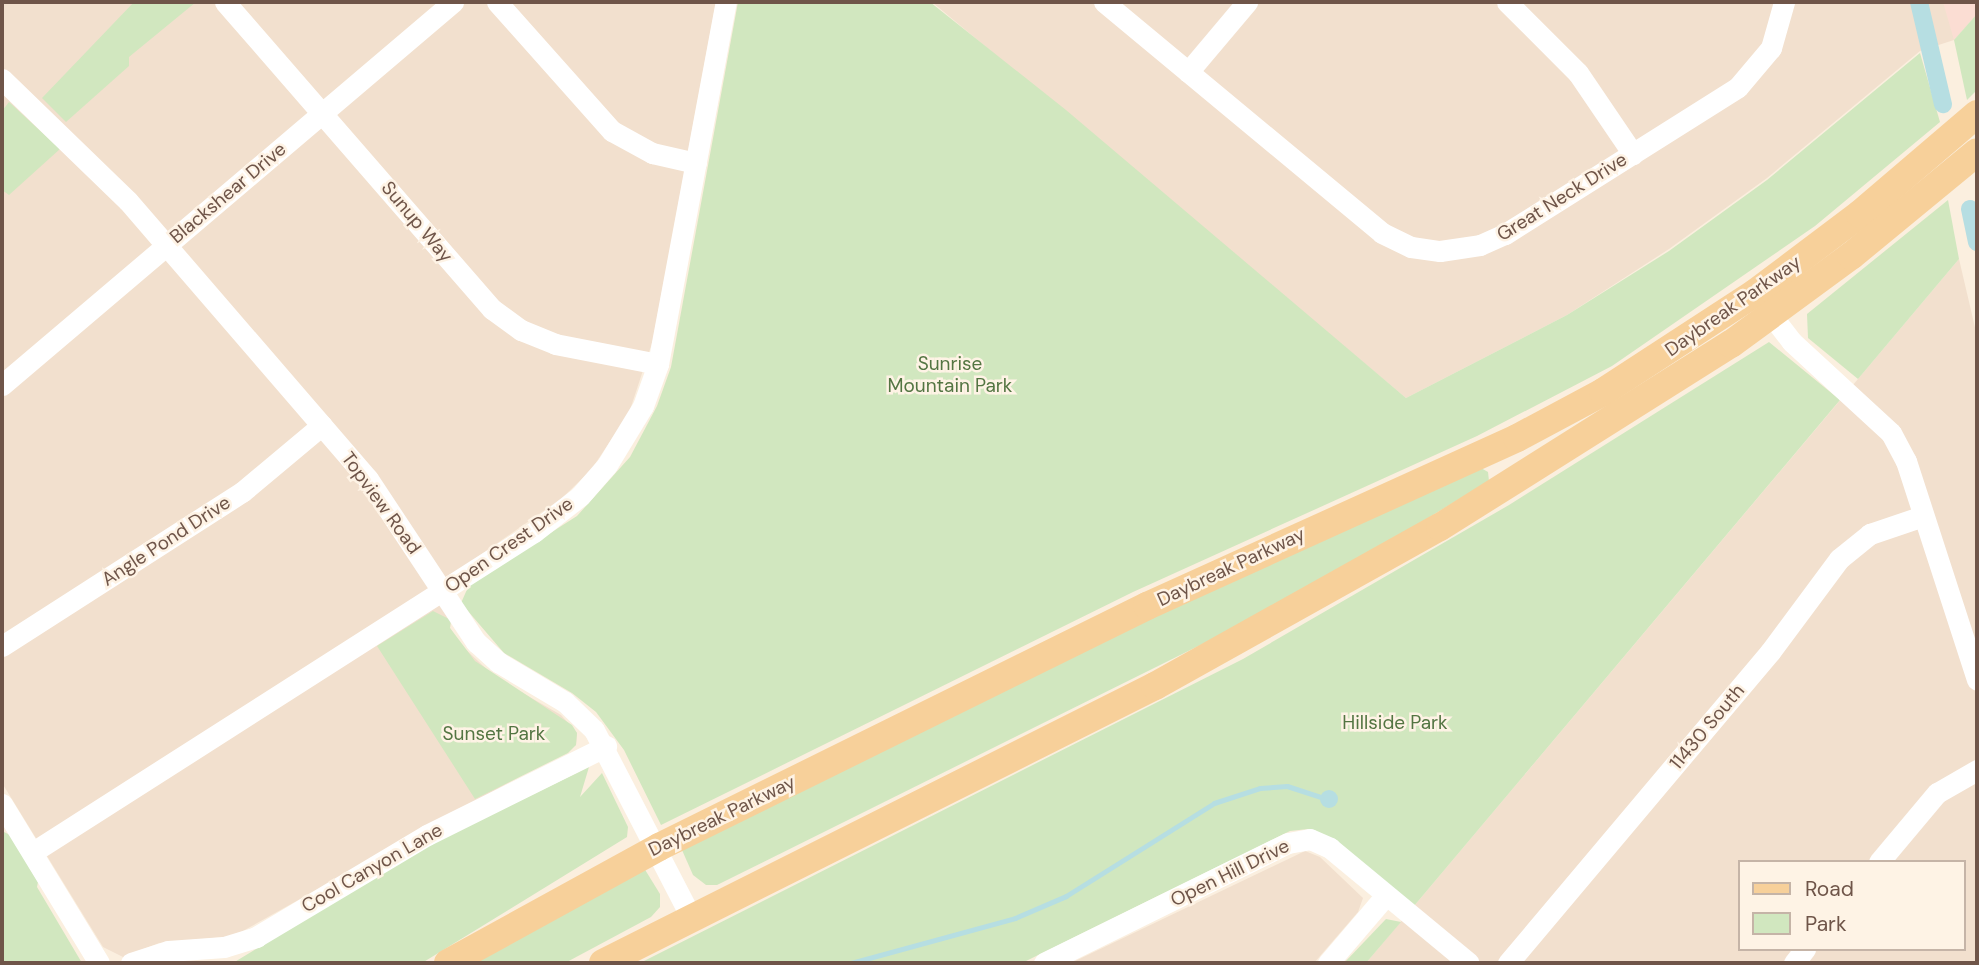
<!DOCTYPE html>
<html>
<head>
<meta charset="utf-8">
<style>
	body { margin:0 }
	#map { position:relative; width:1979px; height:965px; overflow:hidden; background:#fbefdf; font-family:"DM Sans",sans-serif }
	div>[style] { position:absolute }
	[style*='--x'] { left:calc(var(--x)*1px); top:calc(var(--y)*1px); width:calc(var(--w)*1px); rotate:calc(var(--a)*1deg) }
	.residential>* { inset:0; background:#f2e0ce }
	.commercial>* { inset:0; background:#fbddd3 }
	.green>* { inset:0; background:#d1e7bf }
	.water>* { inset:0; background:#b6dee2 }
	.round { border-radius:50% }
	.stream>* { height:5px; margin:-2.5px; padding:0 2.5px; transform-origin:2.5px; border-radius:2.5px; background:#b6dee2 }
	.canal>* { height:18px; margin:-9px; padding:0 9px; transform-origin:9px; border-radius:9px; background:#b6dee2 }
	.minor>* { height:21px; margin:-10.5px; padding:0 10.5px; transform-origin:10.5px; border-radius:10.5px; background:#fff }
	.major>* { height:28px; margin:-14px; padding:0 14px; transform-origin:14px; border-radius:14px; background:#f7d09a }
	span { translate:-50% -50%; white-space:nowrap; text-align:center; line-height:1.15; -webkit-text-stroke:5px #fef3e5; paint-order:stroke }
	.street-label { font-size:19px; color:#6f5549 }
	.park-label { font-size:19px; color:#537542 }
	.frame { position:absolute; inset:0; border:4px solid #6f5549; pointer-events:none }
	.legend { position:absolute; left:1738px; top:860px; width:228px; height:91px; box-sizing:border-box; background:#fef3e5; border:2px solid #c5b4a7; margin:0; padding:9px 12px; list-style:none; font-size:21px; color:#6f5549 }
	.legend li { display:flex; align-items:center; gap:14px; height:35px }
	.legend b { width:35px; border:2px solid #c5b4a7 }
</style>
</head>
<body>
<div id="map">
	<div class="residential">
		<i style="clip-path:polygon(2px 2px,716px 2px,653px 340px,629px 413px,591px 470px,562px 498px,456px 572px,450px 628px,461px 645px,495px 677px,561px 715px,577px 733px,576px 745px,234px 936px,159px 943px,123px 957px,103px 947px,2px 783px)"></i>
		<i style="clip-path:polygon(932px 2px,1977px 2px,1977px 14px,1954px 40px,1920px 51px,1767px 178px,1669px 249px,1567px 315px,1406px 398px)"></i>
		<i style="clip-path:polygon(evenodd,1959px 259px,1977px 336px,1977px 963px,1366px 963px,1959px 259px,1739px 862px,1963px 862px,1963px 949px,1739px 949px,1739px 862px)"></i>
		<i style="clip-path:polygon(1305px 851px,1320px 857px,1363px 898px,1358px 912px,1314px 963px,1071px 963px)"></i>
	</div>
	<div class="commercial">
		<i style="clip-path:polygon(1943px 2px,1977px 2px,1977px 14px,1954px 40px)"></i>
	</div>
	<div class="green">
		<i style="clip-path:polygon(134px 2px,196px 2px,129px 57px,129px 66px,66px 122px,42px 98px)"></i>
		<i style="clip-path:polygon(738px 2px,930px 2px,1066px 110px,1406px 398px,1567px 315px,1669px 251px,1767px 180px,1920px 53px,1940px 122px,1815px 226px,1612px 366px,1477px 436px,1133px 592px,661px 825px,624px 750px,596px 712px,572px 693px,504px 653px,461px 603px,469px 585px,577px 516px,630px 457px,657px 406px,671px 367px)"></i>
		<i style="clip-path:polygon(1977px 14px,1977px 90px,1967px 100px,1954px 40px)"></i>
		<i style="clip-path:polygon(9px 102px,60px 149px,9px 195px,2px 190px,2px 111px)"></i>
		<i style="clip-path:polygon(1948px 200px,1959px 259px,1858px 379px,1808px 338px,1807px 314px)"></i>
		<i style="clip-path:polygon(1769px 342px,1840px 400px,1414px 906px,1337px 841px,1308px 829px,1290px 831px,1022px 963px,640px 963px,1243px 659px,1509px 505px)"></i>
		<i style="clip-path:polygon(1481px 468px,1488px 472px,1489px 481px,1301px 595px,717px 885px,706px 885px,693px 875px,682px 850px,1231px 577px)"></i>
		<i style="clip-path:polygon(433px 611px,451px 620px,450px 628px,475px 661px,572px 725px,577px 733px,576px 745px,568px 753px,475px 799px,377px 646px)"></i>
		<i style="clip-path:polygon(589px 767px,580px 797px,602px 773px,628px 827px,627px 837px,422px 963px,233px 963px,417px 851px)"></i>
		<i style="clip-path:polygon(2px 831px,10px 835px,38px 882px,37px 887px,82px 963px,2px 963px)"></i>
		<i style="clip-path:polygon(644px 868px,660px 894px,660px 907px,651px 917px,565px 963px,466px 963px)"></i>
		<i style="clip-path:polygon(1386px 919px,1401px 922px,1366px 963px,1344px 963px)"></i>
	</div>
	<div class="water">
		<i class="round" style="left:1320px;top:790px;width:18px;height:18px"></i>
	</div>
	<div class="stream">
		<i style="--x:851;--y:963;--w:170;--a:-15.3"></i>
		<i style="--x:1015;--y:918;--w:56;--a:-23.3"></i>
		<i style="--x:1066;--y:896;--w:175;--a:-32.1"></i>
		<i style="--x:1214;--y:803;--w:48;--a:-18.1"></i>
		<i style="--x:1260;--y:788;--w:27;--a:-4"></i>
		<i style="--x:1287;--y:786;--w:35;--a:18"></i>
	</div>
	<div class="canal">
		<i style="--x:1919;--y:2;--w:105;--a:76.8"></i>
		<i style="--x:1970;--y:209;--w:34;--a:78"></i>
	</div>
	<div class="minor">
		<i style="--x:225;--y:2;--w:407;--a:49"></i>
		<i style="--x:492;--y:309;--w:36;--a:36"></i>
		<i style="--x:521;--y:330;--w:37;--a:22"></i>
		<i style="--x:555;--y:344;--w:105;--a:11"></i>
		<i style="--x:497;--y:2;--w:173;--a:48.3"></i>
		<i style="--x:612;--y:131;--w:46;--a:28.8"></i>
		<i style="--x:652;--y:153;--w:45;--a:12.8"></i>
		<i style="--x:1104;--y:2;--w:361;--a:39.7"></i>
		<i style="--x:1382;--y:233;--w:32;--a:26"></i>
		<i style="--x:1411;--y:247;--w:29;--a:8"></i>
		<i style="--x:1440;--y:251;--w:40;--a:-8.5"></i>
		<i style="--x:1480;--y:245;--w:27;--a:-24"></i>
		<i style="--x:1505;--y:234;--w:275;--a:-32.2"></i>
		<i style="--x:1738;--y:87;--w:51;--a:-49.8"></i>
		<i style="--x:1771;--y:48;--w:48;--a:-74.2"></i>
		<i style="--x:1507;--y:2;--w:100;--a:45"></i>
		<i style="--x:1578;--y:73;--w:98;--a:55.8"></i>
		<i style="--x:1188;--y:72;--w:92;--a:-49.9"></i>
		<i style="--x:2;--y:79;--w:175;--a:44.1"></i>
		<i style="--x:128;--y:201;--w:367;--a:49.2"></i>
		<i style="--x:368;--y:479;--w:196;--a:56.5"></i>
		<i style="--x:476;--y:642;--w:30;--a:42"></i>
		<i style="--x:498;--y:662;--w:78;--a:30.8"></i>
		<i style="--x:565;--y:702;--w:40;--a:44"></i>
		<i style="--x:594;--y:730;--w:211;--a:62.6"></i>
		<i style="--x:1762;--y:303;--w:49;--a:52.4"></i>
		<i style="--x:1792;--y:342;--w:134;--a:42.6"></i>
		<i style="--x:1891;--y:433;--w:32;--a:62"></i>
		<i style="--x:1906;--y:461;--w:230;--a:72"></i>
		<i style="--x:2;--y:385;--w:592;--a:-40.34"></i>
		<i style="--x:2;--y:646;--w:285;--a:-32.7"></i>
		<i style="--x:242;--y:492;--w:104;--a:-39.9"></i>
		<i style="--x:2;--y:804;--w:186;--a:58.6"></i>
		<i style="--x:33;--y:852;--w:594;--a:-32.57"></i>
		<i style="--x:534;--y:532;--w:58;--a:-38"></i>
		<i style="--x:580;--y:496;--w:41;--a:-48.9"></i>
		<i style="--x:607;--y:465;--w:69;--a:-58.6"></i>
		<i style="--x:643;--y:406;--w:45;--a:-70.3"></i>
		<i style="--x:658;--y:364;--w:368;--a:-79.4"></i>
		<i style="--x:1879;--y:862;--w:90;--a:-50"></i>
		<i style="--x:1937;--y:793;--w:46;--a:-29.9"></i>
		<i style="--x:131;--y:963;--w:39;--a:-18"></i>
		<i style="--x:168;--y:951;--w:56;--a:-4.1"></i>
		<i style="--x:224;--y:947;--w:34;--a:-17"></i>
		<i style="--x:256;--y:937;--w:199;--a:-30.8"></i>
		<i style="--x:427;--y:835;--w:200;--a:-26.4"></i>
		<i style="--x:1044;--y:963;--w:272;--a:-26.2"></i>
		<i style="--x:1288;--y:843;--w:22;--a:-10"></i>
		<i style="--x:1310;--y:839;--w:22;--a:24"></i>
		<i style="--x:1330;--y:848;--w:180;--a:39.6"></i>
		<i style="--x:1328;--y:963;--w:89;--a:-49.5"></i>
		<i style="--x:1508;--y:963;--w:407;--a:-49.9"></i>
		<i style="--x:1770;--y:652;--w:116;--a:-53.4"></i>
		<i style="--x:1839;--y:559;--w:40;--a:-39"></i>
		<i style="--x:1870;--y:534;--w:56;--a:-18.8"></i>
		<i style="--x:1794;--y:963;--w:18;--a:-52"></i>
	</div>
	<div class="major">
		<i style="--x:448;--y:963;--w:241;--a:-28.8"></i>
		<i style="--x:659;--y:847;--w:544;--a:-26.28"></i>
		<i style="--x:1147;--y:606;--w:406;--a:-24.4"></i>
		<i style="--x:1517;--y:438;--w:98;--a:-28.1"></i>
		<i style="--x:1603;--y:392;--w:181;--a:-33.1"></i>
		<i style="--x:1755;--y:293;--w:131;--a:-37"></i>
		<i style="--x:1860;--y:214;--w:154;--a:-40.5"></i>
		<i style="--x:603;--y:963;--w:618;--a:-26.65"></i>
		<i style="--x:1155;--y:686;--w:326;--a:-29.2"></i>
		<i style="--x:1440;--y:527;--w:344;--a:-32.2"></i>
		<i style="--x:1731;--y:344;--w:149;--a:-36.3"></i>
		<i style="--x:1851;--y:256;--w:163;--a:-39.5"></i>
	</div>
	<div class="street-label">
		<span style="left:228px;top:193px;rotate:-40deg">Blackshear Drive</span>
		<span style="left:1562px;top:197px;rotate:-32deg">Great Neck Drive</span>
		<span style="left:417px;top:222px;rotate:50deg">Sunup Way</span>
		<span style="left:1733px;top:306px;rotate:-35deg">Daybreak Parkway</span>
		<span style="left:381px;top:503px;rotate:54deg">Topview Road</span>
		<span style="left:166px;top:541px;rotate:-33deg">Angle Pond Drive</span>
		<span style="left:509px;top:545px;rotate:-35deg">Open Crest Drive</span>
		<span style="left:1231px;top:567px;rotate:-25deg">Daybreak Parkway</span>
		<span style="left:1707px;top:727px;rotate:-50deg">11430 South</span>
		<span style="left:722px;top:816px;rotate:-26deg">Daybreak Parkway</span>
		<span style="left:372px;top:868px;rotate:-30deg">Cool Canyon Lane</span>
		<span style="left:1230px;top:873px;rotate:-26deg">Open Hill Drive</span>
	</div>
	<div class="park-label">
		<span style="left:950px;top:375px">Sunrise<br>Mountain Park</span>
		<span style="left:1395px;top:723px">Hillside Park</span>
		<span style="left:494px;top:734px">Sunset Park</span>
	</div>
	<div class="frame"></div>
	<ul class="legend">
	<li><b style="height:9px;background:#f7d09a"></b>Road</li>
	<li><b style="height:19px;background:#d1e7bf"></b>Park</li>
	</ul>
</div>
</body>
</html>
